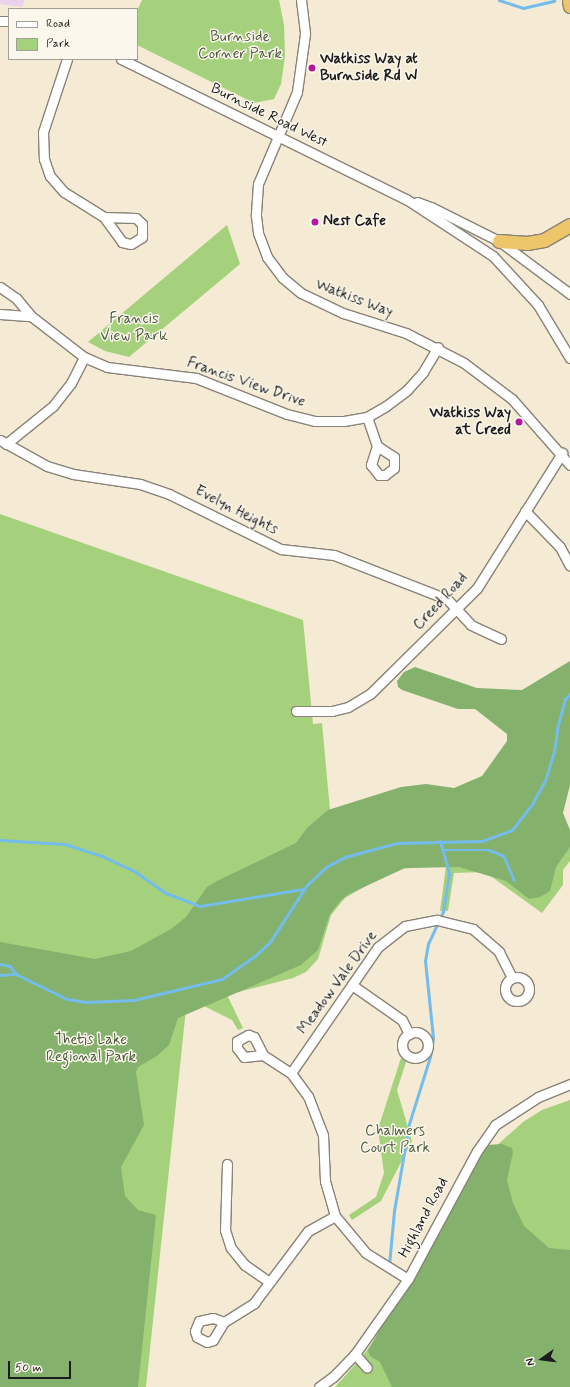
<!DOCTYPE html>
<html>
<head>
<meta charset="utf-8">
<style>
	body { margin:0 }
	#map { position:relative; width:570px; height:1387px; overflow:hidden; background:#f5ead3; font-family:Mynerve,sans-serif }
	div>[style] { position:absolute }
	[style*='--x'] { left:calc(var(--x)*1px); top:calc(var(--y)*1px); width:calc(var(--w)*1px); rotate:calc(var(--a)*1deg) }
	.built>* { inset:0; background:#ebd1eb }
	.green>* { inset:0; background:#a5d07c }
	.forest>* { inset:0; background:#84b26c }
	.stream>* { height:2.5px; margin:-1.25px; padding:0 1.25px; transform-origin:1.25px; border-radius:1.25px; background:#73bceb }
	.roads { filter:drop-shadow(1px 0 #888378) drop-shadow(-1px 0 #888378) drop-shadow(0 1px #888378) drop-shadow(0 -1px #888378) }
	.minor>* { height:9px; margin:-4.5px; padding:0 4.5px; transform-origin:4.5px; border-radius:4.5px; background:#fff }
	.minor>.ring { margin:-4.5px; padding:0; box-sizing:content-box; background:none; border:9px solid #fff; border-radius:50% }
	.highway>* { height:13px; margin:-6.5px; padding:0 6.5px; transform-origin:6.5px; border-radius:6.5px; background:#ecc669 }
	.dots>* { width:11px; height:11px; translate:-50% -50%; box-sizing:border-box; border:2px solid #fbf7ec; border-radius:50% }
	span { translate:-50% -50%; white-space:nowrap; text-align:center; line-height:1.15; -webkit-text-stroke:3px #fbf7ec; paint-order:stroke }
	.park-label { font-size:15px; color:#4c5b3e }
	.poi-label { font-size:15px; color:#1c1c1c; font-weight:700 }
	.left { translate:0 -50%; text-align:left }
	.right { translate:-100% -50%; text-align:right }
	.street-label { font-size:15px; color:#1c1c1c }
	.legend { position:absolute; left:8px; top:8px; width:130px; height:52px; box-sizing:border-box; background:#fbf7ec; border:1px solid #a29f99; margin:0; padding:5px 7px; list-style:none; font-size:12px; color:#1c1c1c }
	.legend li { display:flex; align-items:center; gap:8px; height:20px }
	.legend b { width:20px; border:1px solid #a29f99 }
	.north { position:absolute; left:522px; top:1339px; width:40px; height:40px; -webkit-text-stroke:3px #fbf7ec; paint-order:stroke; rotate:256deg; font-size:11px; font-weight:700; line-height:16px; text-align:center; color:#1c1c1c }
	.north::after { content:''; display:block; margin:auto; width:14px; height:18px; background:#1c1c1c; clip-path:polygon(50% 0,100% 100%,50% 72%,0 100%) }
	.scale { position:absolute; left:8px; top:1361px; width:63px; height:18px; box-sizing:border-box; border:2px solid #1c1c1c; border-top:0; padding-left:5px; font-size:12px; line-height:14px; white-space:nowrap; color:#1c1c1c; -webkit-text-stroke:3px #fbf7ec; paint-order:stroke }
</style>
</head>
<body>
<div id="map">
	<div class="built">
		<i style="clip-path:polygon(0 0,25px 0,22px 7px,0 4px)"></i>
	</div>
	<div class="green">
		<i style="clip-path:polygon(142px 0,279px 0,284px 25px,285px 56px,281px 84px,274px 99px,254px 103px,137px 45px,137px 11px)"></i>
		<i style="clip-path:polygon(227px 225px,240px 264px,129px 357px,105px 351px,88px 342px)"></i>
		<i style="clip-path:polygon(0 514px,303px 620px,313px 724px,322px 723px,335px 865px,570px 845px,570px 861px,563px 870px,563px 885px,542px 913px,485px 872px,454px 873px,448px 911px,440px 911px,446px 866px,395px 869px,345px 898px,331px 915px,318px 959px,306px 972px,293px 978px,227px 995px,243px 1028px,238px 1030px,232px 1020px,202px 1005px,186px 1009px,146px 1387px,0 1387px)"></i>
		<i style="clip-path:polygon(401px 1058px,406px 1062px,397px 1090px,412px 1141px,381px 1201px,352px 1220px,349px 1215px,376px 1197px,384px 1173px,378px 1129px)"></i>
		<i style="clip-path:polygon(570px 1100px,570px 1387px,335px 1387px,361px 1358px,387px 1323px,486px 1155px,523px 1122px,542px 1110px)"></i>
	</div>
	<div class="forest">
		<i style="clip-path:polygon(570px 661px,570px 785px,563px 813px,570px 830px,570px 847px,556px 867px,550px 891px,540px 897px,529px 899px,506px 881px,459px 867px,405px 868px,349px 894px,341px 900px,330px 914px,318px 950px,301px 965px,178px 1018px,169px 1045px,157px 1056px,138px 1067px,136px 1072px,144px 1125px,121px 1167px,125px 1196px,138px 1210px,156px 1215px,138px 1387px,0 1387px,0 942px,95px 959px,131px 951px,171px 929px,186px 917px,207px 887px,217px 881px,296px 843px,307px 828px,328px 810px,401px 787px,426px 784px,454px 788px,482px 776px,507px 741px,507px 734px,475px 709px,458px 709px,402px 690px,398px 687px,397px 681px,404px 672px,415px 667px,477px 688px,522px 690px)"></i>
		<i style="clip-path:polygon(502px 1144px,512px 1148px,513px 1152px,507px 1180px,513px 1203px,524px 1226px,549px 1248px,570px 1250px,570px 1387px,392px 1387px,380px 1362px,370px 1356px,368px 1350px,486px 1145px)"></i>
	</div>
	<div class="stream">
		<i style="--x:499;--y:0;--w:25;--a:18"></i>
		<i style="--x:523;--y:8;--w:32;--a:-13"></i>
		<i style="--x:0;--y:840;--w:65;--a:3.5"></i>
		<i style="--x:65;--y:844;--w:39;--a:18"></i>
		<i style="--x:102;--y:856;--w:38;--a:25"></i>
		<i style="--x:136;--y:872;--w:37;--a:35"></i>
		<i style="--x:166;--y:893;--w:36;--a:21"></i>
		<i style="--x:200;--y:906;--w:104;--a:-9.4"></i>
		<i style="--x:443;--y:850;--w:46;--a:0"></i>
		<i style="--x:489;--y:850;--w:16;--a:22"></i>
		<i style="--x:504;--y:856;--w:26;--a:67"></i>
		<i style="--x:0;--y:964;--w:10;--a:11"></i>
		<i style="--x:10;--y:966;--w:11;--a:52"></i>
		<i style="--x:0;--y:975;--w:16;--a:-4"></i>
		<i style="--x:16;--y:974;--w:57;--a:26.1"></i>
		<i style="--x:67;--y:999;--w:19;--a:9"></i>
		<i style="--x:86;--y:1002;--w:48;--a:-2.4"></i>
		<i style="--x:134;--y:1000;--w:90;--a:-13.4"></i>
		<i style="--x:222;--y:979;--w:39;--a:-35"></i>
		<i style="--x:254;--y:957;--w:22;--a:-43"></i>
		<i style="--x:270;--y:942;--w:68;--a:-57"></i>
		<i style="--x:307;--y:885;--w:26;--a:-43"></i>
		<i style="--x:326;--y:867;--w:21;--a:-28"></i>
		<i style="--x:345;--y:857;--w:54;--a:-15.1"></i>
		<i style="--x:397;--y:843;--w:85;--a:-1.3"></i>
		<i style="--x:482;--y:841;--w:32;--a:-20"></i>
		<i style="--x:512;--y:830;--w:33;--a:-52"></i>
		<i style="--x:532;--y:804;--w:26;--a:-61"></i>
		<i style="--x:545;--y:781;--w:30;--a:-73"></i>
		<i style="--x:554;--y:752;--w:27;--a:-82"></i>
		<i style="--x:558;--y:725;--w:27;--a:-75"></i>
		<i style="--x:565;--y:699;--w:7;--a:-45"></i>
		<i style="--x:389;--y:1265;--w:54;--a:-84.7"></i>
		<i style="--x:394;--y:1211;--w:88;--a:-80.2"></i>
		<i style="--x:409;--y:1124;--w:70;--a:-72.6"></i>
		<i style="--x:430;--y:1057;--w:19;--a:-81"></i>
		<i style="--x:433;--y:1038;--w:77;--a:-95.9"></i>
		<i style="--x:425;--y:961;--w:17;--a:-80"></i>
		<i style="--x:428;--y:944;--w:35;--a:-65"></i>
		<i style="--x:443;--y:912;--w:39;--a:-81"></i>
		<i style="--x:449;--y:873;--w:33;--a:-106"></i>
	</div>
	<div class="roads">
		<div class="minor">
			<i style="--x:301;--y:0;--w:34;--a:83"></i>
			<i style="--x:305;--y:34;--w:59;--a:97.9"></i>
			<i style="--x:297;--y:92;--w:100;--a:113"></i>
			<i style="--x:258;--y:184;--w:32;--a:94"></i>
			<i style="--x:256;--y:216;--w:17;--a:83"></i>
			<i style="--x:258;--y:233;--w:26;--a:69"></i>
			<i style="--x:267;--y:257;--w:26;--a:53"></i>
			<i style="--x:283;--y:278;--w:23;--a:40"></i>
			<i style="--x:301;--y:293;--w:47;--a:25.5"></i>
			<i style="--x:343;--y:313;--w:66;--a:17.6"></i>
			<i style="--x:406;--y:333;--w:65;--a:27.3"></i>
			<i style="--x:464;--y:363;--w:60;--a:36.9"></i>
			<i style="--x:512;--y:399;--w:88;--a:48.7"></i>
			<i style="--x:0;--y:21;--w:9;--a:0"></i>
			<i style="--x:67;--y:59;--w:77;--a:108.2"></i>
			<i style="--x:43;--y:132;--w:27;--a:88"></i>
			<i style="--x:44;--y:159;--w:18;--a:71"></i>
			<i style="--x:50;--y:176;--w:21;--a:49"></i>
			<i style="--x:64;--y:192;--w:47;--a:32"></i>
			<i style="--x:104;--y:217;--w:31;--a:54"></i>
			<i style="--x:122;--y:242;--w:9;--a:13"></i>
			<i style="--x:131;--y:244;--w:13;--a:-32"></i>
			<i style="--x:142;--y:237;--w:13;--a:-90"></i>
			<i style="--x:142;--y:224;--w:8;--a:-135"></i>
			<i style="--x:136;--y:218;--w:32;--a:-178"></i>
			<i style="--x:121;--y:59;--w:318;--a:26.2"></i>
			<i style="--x:406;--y:199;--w:104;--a:33.2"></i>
			<i style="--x:493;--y:256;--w:67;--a:47.4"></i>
			<i style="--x:538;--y:305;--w:62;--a:58.9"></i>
			<i style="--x:417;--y:202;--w:15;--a:20"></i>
			<i style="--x:431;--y:207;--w:76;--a:26.6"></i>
			<i style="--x:499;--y:241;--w:89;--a:36.7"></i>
			<i style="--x:0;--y:287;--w:19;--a:35"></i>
			<i style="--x:16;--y:298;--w:23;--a:50"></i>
			<i style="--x:31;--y:316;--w:67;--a:37.7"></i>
			<i style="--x:84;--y:357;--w:25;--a:23"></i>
			<i style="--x:107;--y:367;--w:90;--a:7"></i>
			<i style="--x:196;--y:378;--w:98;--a:21.6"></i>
			<i style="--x:287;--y:414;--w:29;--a:14"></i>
			<i style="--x:315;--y:421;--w:29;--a:0"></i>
			<i style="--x:344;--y:421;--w:23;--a:-10"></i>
			<i style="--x:367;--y:417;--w:22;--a:-30"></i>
			<i style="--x:386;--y:406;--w:26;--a:-37"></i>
			<i style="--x:407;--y:390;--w:24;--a:-48"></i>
			<i style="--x:423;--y:372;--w:29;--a:-59"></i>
			<i style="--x:0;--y:314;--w:31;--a:4"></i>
			<i style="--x:367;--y:417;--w:31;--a:71"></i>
			<i style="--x:377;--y:446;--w:20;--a:108"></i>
			<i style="--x:371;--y:465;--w:13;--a:51"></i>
			<i style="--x:379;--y:475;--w:6;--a:0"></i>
			<i style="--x:385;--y:475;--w:11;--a:-38"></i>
			<i style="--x:394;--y:468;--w:11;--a:-90"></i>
			<i style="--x:394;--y:457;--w:20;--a:-147"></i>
			<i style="--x:0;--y:440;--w:54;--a:29"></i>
			<i style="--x:47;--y:466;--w:27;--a:17"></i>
			<i style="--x:73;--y:474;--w:68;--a:8.5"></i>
			<i style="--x:140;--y:484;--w:31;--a:19"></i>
			<i style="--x:169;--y:494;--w:125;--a:26.2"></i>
			<i style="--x:281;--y:549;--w:53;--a:6.5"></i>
			<i style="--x:334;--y:555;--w:121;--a:21.3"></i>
			<i style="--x:447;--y:599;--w:35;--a:47"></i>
			<i style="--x:471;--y:625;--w:33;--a:25"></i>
			<i style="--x:6;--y:444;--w:60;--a:-39"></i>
			<i style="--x:53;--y:406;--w:29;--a:-52"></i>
			<i style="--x:71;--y:383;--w:29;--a:-63"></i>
			<i style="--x:525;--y:511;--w:50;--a:45.8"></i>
			<i style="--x:560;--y:547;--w:21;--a:62"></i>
			<i style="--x:296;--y:711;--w:36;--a:0"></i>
			<i style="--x:332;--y:711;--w:16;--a:-14"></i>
			<i style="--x:348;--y:707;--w:26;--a:-31"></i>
			<i style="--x:370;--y:694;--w:151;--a:-44.7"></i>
			<i style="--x:477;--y:588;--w:160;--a:-57.8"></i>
			<i class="ring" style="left:505px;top:977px;width:15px;height:15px"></i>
			<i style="--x:352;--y:985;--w:61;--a:35"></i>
			<i style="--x:402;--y:1020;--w:16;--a:63"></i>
			<i class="ring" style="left:402px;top:1032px;width:17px;height:17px"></i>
			<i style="--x:263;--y:1055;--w:19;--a:174"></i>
			<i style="--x:244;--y:1057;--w:11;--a:-128"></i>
			<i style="--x:237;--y:1048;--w:7;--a:-90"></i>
			<i style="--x:237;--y:1041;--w:13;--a:-29"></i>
			<i style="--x:248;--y:1035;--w:6;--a:18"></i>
			<i style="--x:254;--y:1037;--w:20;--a:63"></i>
			<i style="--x:263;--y:1055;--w:33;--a:33"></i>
			<i style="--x:291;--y:1073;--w:29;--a:54"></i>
			<i style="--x:308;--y:1096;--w:42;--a:69"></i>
			<i style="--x:323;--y:1135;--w:46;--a:87.5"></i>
			<i style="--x:325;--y:1181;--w:36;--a:74"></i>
			<i style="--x:335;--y:1216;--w:48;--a:50"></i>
			<i style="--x:366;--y:1253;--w:49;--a:31.8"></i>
			<i style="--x:291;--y:1073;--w:153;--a:-55.4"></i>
			<i style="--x:378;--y:947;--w:34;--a:-38"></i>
			<i style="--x:405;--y:926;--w:33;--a:-11"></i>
			<i style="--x:437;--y:920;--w:37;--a:14"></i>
			<i style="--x:473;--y:929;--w:35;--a:41"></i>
			<i style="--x:499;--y:952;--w:29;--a:63"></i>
			<i style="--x:227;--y:1164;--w:66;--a:91.7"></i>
			<i style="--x:225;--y:1230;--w:19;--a:72"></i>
			<i style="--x:231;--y:1248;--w:22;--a:51"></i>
			<i style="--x:245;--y:1265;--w:29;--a:35"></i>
			<i style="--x:224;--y:1322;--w:12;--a:-160"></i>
			<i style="--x:213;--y:1318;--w:14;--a:168"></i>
			<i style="--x:199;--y:1321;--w:11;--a:112"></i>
			<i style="--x:195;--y:1331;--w:6;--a:72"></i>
			<i style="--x:197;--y:1337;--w:11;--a:27"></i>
			<i style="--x:207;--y:1342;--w:6;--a:-18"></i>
			<i style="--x:213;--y:1340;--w:21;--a:-59"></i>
			<i style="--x:224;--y:1322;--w:36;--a:-32"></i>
			<i style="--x:254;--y:1303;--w:90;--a:-53.1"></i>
			<i style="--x:308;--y:1231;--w:31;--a:-29"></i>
			<i style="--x:355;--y:1354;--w:18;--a:49"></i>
			<i style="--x:319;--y:1387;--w:17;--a:-36"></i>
			<i style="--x:333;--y:1377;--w:32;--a:-46"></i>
			<i style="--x:355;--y:1354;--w:92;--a:-54.8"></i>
			<i style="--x:408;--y:1279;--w:145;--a:-61.7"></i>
			<i style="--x:477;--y:1151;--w:32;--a:-55"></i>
			<i style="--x:495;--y:1125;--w:51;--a:-33.1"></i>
			<i style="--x:538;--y:1097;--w:35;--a:-22"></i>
		</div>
		<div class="highway">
			<i style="--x:569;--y:0;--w:6;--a:81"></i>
			<i style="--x:499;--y:241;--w:28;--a:4"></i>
			<i style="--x:527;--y:243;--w:17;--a:-10"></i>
			<i style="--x:544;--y:240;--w:30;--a:-30"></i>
		</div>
	</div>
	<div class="dots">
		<i style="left:312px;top:68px;background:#b5179e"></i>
		<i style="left:315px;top:222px;background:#b5179e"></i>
		<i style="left:519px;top:422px;background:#b5179e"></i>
	</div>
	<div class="park-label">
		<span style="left:240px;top:46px">Burnside<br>Corner Park</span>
		<span style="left:134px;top:328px">Francis<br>View Park</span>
		<span style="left:91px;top:1049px">Thetis Lake<br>Regional Park</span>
		<span style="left:395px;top:1140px">Chalmers<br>Court Park</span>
	</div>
	<div class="poi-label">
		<span class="left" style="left:320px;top:68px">Watkiss Way at<br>Burnside Rd W</span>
		<span class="left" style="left:323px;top:222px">Nest Cafe</span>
		<span class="right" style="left:511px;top:422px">Watkiss Way<br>at Creed</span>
	</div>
	<div class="street-label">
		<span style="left:269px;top:116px;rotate:26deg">Burnside Road West</span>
		<span style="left:354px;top:299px;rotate:21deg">Watkiss Way</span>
		<span style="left:246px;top:383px;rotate:19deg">Francis View Drive</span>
		<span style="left:236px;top:511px;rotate:27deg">Evelyn Heights</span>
		<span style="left:441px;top:602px;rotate:-47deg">Creed Road</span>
		<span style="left:338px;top:983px;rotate:-54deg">Meadow Vale Drive</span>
		<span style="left:424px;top:1218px;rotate:-62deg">Highland Road</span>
	</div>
	<ul class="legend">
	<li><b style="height:5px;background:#fff"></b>Road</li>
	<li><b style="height:11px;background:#a5d07c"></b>Park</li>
	</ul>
	<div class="north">N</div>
	<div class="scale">50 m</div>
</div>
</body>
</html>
